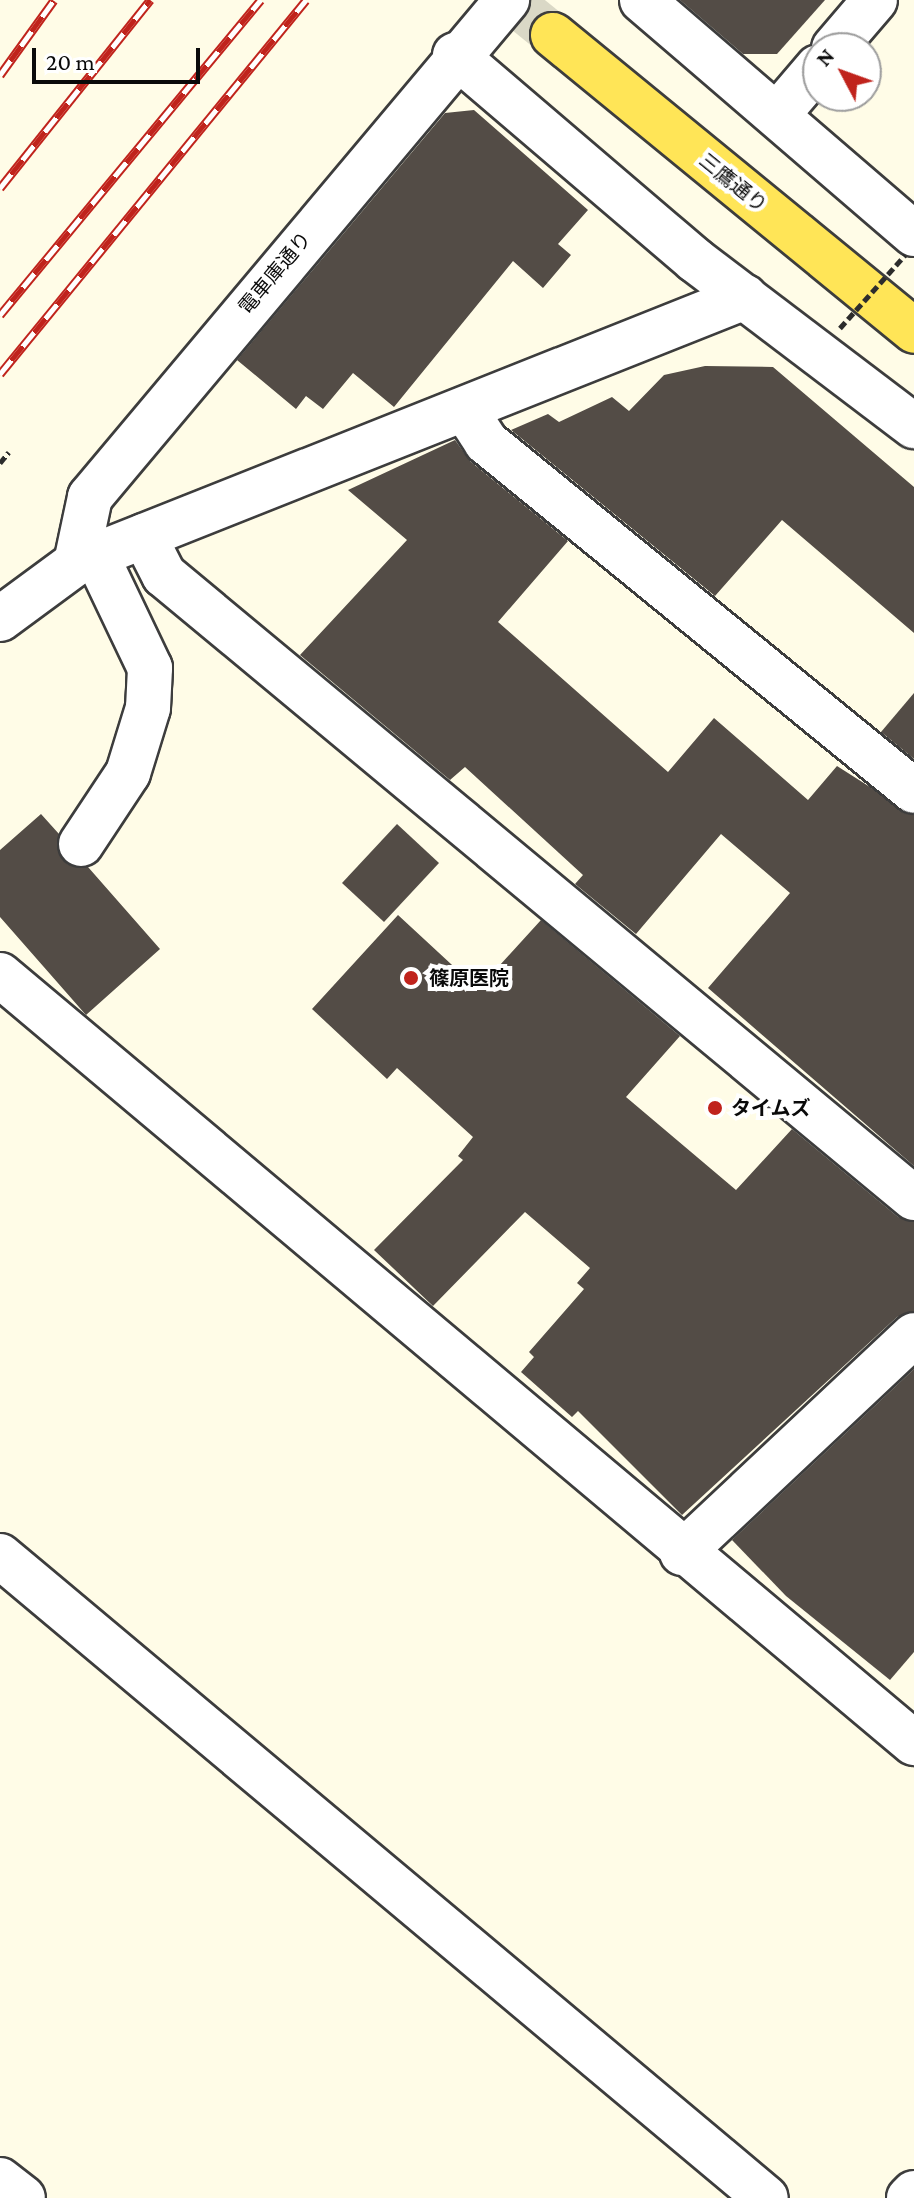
<!DOCTYPE html>
<html>
<head>
<meta charset="utf-8">
<style>
	body { margin:0 }
	#map { position:relative; width:914px; height:2198px; overflow:hidden; background:#fffce7; font-family:"Crimson Pro","Noto Sans JP",serif }
	div>[style] { position:absolute }
	[style*='--x'] { left:calc(var(--x)*1px); top:calc(var(--y)*1px); width:calc(var(--w)*1px); rotate:calc(var(--a)*1deg) }
	.building>* { inset:0; background:#534c46 }
	.major-tunnel>* { height:44px; margin-top:-22px; transform-origin:0; background:repeating-linear-gradient(90deg,#dad8c6 0 44px,transparent 0 66px) }
	.path>* { height:5px; margin-top:-2.5px; transform-origin:0; background:repeating-linear-gradient(90deg,#2c2c2c 0 8px,transparent 0 12px) }
	.roads { filter:drop-shadow(2px 0 #3d3d3d) drop-shadow(-2px 0 #3d3d3d) drop-shadow(0 2px #3d3d3d) drop-shadow(0 -2px #3d3d3d) }
	.minor>* { height:44px; margin:-22px; padding:0 22px; transform-origin:22px; border-radius:22px; background:#fff }
	.major>* { height:44px; margin:-22px; padding:0 22px; transform-origin:22px; border-radius:22px; background:#ffe557 }
	.rail>* { height:9px; margin-top:-4.5px; transform-origin:0; background:repeating-linear-gradient(90deg,#fff 0 18px,#c0231c 0 36px); box-sizing:border-box; border-block:2px solid #c0231c }
	.path-bridge>* { height:5px; margin-top:-2.5px; transform-origin:0; background:repeating-linear-gradient(90deg,#2c2c2c 0 8px,transparent 0 12px) }
	.dots>* { width:22px; height:22px; translate:-50% -50%; box-sizing:border-box; border:4px solid #fff; border-radius:50% }
	span { translate:-50% -50%; white-space:nowrap; text-align:center; line-height:1.15; -webkit-text-stroke:8px #fff; paint-order:stroke }
	.street-label { font-size:20px; color:#0a0a0a }
	.poi-label { font-size:20px; color:#0a0a0a; font-weight:700 }
	.left { translate:0 -50%; text-align:left }
	.north { position:absolute; left:802px; top:32px; width:80px; height:80px; box-sizing:border-box; background:#fff; border:2px solid #9d9d9d; border-radius:50%; rotate:311deg; font-size:22px; font-weight:700; line-height:32px; text-align:center; color:#0a0a0a }
	.north::after { content:''; display:block; margin:auto; width:28px; height:36px; background:#c0231c; clip-path:polygon(50% 0,100% 100%,50% 72%,0 100%) }
	.scale { position:absolute; left:32px; top:48px; width:168px; height:36px; box-sizing:border-box; border:4px solid #0a0a0a; border-top:0; padding-left:10px; font-size:24px; line-height:28px; white-space:nowrap; color:#0a0a0a; -webkit-text-stroke:6px #fff; paint-order:stroke }
</style>
</head>
<body>
<div id="map">
	<div class="building">
		<i style="clip-path:polygon(680px 0,825px 0,777px 54px,743px 54px)"></i>
		<i style="clip-path:polygon(474px 110px,588px 210px,558px 244px,571px 255px,543px 288px,513px 261px,394px 407px,353px 373px,323px 409px,306px 396px,296px 409px,237px 360px,445px 113px)"></i>
		<i style="clip-path:polygon(705px 366px,773px 367px,914px 487px,914px 633px,782px 520px,715px 596px,511px 430px,548px 414px,559px 422px,612px 397px,629px 411px,664px 375px)"></i>
		<i style="clip-path:polygon(455px 440px,470px 461px,568px 541px,498px 622px,668px 772px,714px 718px,808px 800px,837px 766px,914px 815px,914px 1166px,708px 988px,790px 893px,721px 834px,636px 934px,575px 884px,583px 875px,465px 767px,450px 780px,300px 655px,407px 540px,348px 490px)"></i>
		<i style="clip-path:polygon(914px 693px,914px 759px,881px 732px)"></i>
		<i style="clip-path:polygon(41px 814px,59px 834px,67px 864px,88px 867px,160px 949px,86px 1015px,0 917px,0 850px)"></i>
		<i style="clip-path:polygon(397px 824px,439px 863px,384px 922px,342px 883px)"></i>
		<i style="clip-path:polygon(398px 915px,478px 989px,541px 920px,680px 1036px,626px 1097px,736px 1190px,792px 1129px,898px 1217px,914px 1222px,914px 1311px,897px 1317px,682px 1515px,578px 1411px,572px 1417px,521px 1372px,534px 1357px,529px 1352px,584px 1289px,577px 1283px,590px 1268px,525px 1212px,433px 1306px,374px 1250px,463px 1160px,458px 1156px,473px 1137px,397px 1068px,387px 1079px,312px 1009px)"></i>
		<i style="clip-path:polygon(914px 1369px,914px 1652px,890px 1680px,786px 1596px,732px 1540px)"></i>
	</div>
	<div class="major-tunnel">
		<i style="--x:510;--y:0;--w:55;--a:39.1"></i>
	</div>
	<div class="path">
		<i style="--x:0;--y:463;--w:14;--a:-51"></i>
	</div>
	<div class="roads">
		<div class="minor">
			<i style="--x:642;--y:0;--w:359;--a:40.7"></i>
			<i style="--x:834;--y:48;--w:63;--a:-49.5"></i>
			<i style="--x:455;--y:55;--w:316;--a:40.5"></i>
			<i style="--x:695;--y:260;--w:275;--a:37.2"></i>
			<i style="--x:777;--y:115;--w:63;--a:-49.5"></i>
			<i style="--x:466;--y:411;--w:37;--a:57"></i>
			<i style="--x:486;--y:442;--w:552;--a:39.19"></i>
			<i style="--x:144;--y:536;--w:44;--a:62.9"></i>
			<i style="--x:164;--y:575;--w:975;--a:39.72"></i>
			<i style="--x:76;--y:563;--w:67;--a:-78"></i>
			<i style="--x:90;--y:497;--w:649;--a:-50"></i>
			<i style="--x:0;--y:619;--w:94;--a:-36.4"></i>
			<i style="--x:76;--y:563;--w:720;--a:-21.68"></i>
			<i style="--x:81;--y:844;--w:85;--a:-56.5"></i>
			<i style="--x:128;--y:773;--w:68;--a:-72.9"></i>
			<i style="--x:148;--y:708;--w:40;--a:-87.1"></i>
			<i style="--x:150;--y:668;--w:125;--a:-115.5"></i>
			<i style="--x:0;--y:975;--w:1194;--a:40.04"></i>
			<i style="--x:682;--y:1553;--w:318;--a:-43.2"></i>
			<i style="--x:0;--y:1556;--w:999;--a:39.97"></i>
			<i style="--x:0;--y:2180;--w:29;--a:38"></i>
			<i style="--x:909;--y:2198;--w:7;--a:-45"></i>
		</div>
		<div class="major">
			<i style="--x:553;--y:35;--w:467;--a:39.3"></i>
		</div>
	</div>
	<div class="rail">
		<i style="--x:0;--y:75;--w:92;--a:-54.2"></i>
		<i style="--x:0;--y:188;--w:241;--a:-51.4"></i>
		<i style="--x:0;--y:315;--w:409;--a:-50.4"></i>
		<i style="--x:0;--y:374;--w:483;--a:-50.7"></i>
	</div>
	<div class="path-bridge">
		<i style="--x:840;--y:328;--w:98;--a:-48.3"></i>
	</div>
	<div class="dots">
		<i style="left:411px;top:978px;background:#c0231c"></i>
		<i style="left:715px;top:1108px;background:#c0231c"></i>
	</div>
	<div class="street-label">
		<span style="left:733px;top:183px;rotate:39deg">三鷹通り</span>
		<span style="left:275px;top:273px;rotate:-50deg">電車庫通り</span>
	</div>
	<div class="poi-label">
		<span class="left" style="left:429px;top:978px">篠原医院</span>
		<span class="left" style="left:731px;top:1108px">タイムズ</span>
	</div>
	<div class="north">N</div>
	<div class="scale">20 m</div>
</div>
</body>
</html>
